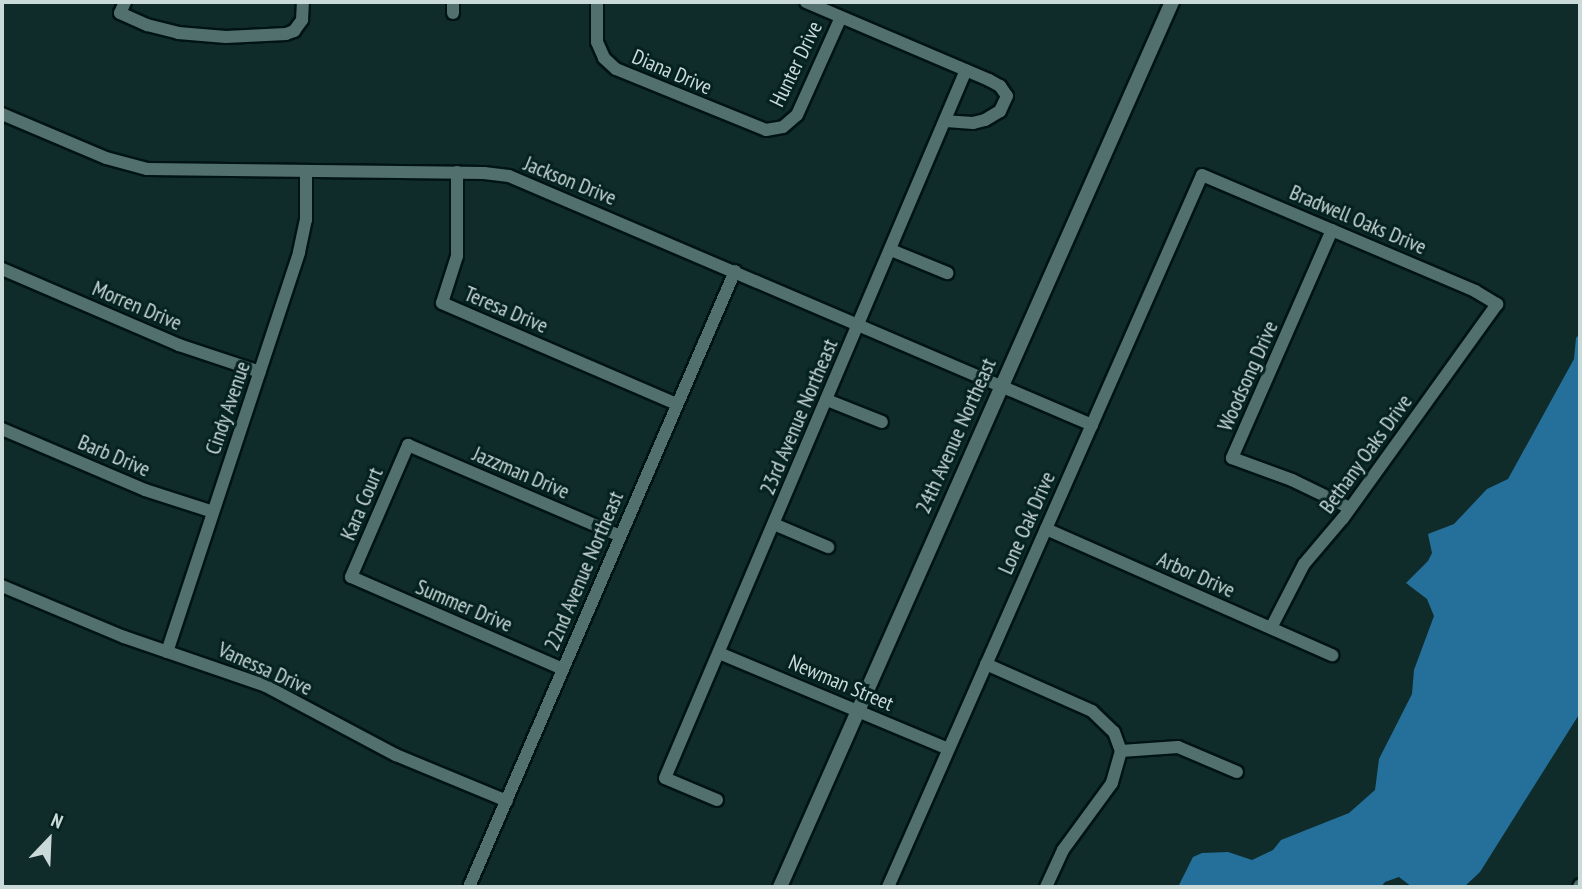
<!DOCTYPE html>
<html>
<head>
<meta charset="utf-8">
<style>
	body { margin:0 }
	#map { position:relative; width:1582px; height:889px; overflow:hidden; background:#0f2c2a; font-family:"PT Sans Narrow",sans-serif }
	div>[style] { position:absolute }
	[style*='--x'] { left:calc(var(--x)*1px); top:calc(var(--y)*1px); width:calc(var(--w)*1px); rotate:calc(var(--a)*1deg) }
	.water>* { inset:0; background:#25709b }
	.roads { filter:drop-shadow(2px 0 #001413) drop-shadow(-2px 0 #001413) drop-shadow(0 2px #001413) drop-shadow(0 -2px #001413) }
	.minor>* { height:12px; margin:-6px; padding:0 6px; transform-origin:6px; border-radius:6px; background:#52706e }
	.tertiary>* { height:14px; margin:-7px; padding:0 7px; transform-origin:7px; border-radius:7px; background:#52706e }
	span { translate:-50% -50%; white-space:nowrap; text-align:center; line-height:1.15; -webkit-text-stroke:6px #052221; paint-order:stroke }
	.street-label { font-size:21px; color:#cadad8 }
	.frame { position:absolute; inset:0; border:4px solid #cadad8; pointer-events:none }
	.north { position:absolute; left:14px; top:805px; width:70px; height:70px; -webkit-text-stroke:5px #052221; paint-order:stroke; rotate:23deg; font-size:19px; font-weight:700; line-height:28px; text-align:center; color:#cadad8 }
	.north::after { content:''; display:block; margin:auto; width:24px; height:32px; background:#cadad8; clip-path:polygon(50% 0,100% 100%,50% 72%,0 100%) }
</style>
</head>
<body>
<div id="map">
	<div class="water">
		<i style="clip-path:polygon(1580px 334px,1580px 713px,1480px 872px,1464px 887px,1412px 887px,1399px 877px,1385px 882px,1381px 887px,1178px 887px,1193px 857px,1202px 853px,1228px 852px,1252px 860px,1273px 850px,1281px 840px,1349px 813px,1375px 790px,1379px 759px,1412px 694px,1414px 670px,1434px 616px,1427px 599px,1406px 583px,1428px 561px,1432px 553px,1428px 534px,1454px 524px,1487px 489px,1508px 479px,1574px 359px,1576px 338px)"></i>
	</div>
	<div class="roads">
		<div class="minor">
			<i style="--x:125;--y:2;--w:12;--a:114"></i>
			<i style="--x:120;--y:13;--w:30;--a:24"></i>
			<i style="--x:147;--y:25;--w:32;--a:14"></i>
			<i style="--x:178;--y:33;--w:48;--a:4.8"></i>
			<i style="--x:226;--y:37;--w:60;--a:-2.9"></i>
			<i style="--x:286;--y:34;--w:9;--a:-21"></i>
			<i style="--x:294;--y:31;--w:14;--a:-54"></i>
			<i style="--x:302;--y:20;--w:18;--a:-87"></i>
			<i style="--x:453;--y:2;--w:11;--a:90"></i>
			<i style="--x:597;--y:2;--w:40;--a:90"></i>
			<i style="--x:597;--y:42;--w:17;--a:66"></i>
			<i style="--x:604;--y:58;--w:16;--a:43"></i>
			<i style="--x:616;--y:69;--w:162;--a:22.1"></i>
			<i style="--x:766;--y:130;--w:17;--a:-10"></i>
			<i style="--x:783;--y:127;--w:18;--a:-41"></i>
			<i style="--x:797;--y:115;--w:107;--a:-65.8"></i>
			<i style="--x:806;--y:2;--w:199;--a:23.1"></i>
			<i style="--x:989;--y:80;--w:13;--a:29"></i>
			<i style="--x:1000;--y:86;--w:12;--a:55"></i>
			<i style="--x:1007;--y:96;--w:17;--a:115"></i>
			<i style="--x:1000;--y:111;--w:17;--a:149"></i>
			<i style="--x:985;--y:120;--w:12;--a:166"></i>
			<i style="--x:973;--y:123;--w:27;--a:-176"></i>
			<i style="--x:2;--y:114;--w:113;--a:22.9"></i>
			<i style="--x:106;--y:158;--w:42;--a:15"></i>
			<i style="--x:147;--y:169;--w:337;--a:0.7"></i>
			<i style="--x:484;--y:173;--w:25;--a:7"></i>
			<i style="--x:509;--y:176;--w:634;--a:23.13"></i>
			<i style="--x:457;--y:172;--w:84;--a:90"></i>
			<i style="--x:457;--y:256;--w:49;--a:107.7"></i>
			<i style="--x:442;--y:303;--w:255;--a:23.3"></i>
			<i style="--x:1332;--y:230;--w:249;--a:113.7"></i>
			<i style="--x:1232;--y:458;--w:64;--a:20.1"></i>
			<i style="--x:1292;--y:480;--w:64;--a:25.8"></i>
			<i style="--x:891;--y:250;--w:61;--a:22.3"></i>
			<i style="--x:2;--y:269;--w:193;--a:23.2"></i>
			<i style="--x:179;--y:345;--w:85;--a:18.4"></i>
			<i style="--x:827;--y:400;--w:59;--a:21.8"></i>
			<i style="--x:2;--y:429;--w:155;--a:23.1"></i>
			<i style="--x:145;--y:490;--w:71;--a:17.9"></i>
			<i style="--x:774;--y:524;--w:59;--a:23.1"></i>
			<i style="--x:1046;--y:529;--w:313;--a:23.8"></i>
			<i style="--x:2;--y:586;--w:132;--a:22.7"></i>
			<i style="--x:124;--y:637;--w:150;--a:19"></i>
			<i style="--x:266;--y:686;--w:147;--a:28"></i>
			<i style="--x:396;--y:755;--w:120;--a:22.5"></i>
			<i style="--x:167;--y:652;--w:421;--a:-71.7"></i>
			<i style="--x:299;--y:252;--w:33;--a:-78"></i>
			<i style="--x:306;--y:220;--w:47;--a:-90"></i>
			<i style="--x:719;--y:653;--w:248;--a:22.7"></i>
			<i style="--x:986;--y:664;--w:116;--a:23.9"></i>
			<i style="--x:1092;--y:711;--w:30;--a:44"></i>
			<i style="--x:1114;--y:732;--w:20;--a:70"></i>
			<i style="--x:1121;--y:751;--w:33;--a:106"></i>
			<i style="--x:1112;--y:783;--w:83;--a:126.2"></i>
			<i style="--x:1063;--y:850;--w:41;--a:114.7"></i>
			<i style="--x:563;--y:669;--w:231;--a:-156.5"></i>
			<i style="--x:351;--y:577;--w:144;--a:-66.6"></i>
			<i style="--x:408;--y:445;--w:231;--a:23.2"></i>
			<i style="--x:1121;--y:751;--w:57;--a:-4"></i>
			<i style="--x:1178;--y:747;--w:64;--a:23"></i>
			<i style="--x:717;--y:800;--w:56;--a:-157.1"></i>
			<i style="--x:665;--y:778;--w:769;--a:-66.97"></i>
			<i style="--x:469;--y:887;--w:671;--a:-66.64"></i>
			<i style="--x:888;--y:887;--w:778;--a:-66.2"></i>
			<i style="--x:1202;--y:175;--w:297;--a:23"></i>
			<i style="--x:1475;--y:291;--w:26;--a:31"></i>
			<i style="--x:1497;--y:304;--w:264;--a:125.7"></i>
			<i style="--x:1343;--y:518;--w:60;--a:130.3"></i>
			<i style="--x:1304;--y:564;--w:72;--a:117.3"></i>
			<i style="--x:1579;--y:887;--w:2;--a:-63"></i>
		</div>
		<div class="tertiary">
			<i style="--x:780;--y:887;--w:968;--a:-66.11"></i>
		</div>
	</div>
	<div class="street-label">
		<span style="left:796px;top:64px;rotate:-64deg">Hunter Drive</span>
		<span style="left:672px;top:72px;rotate:23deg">Diana Drive</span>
		<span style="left:570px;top:181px;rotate:22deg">Jackson Drive</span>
		<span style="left:1358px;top:220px;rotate:23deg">Bradwell Oaks Drive</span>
		<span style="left:137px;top:306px;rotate:23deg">Morren Drive</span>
		<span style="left:506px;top:310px;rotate:23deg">Teresa Drive</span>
		<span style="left:1248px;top:376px;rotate:-66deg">Woodsong Drive</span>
		<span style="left:228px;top:408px;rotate:-71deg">Cindy Avenue</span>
		<span style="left:799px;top:417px;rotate:-67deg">23rd Avenue Northeast</span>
		<span style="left:956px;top:436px;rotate:-66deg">24th Avenue Northeast</span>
		<span style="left:1366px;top:454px;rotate:-54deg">Bethany Oaks Drive</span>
		<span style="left:114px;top:456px;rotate:23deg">Barb Drive</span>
		<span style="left:521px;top:473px;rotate:23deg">Jazzman Drive</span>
		<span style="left:362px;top:504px;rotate:-67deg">Kara Court</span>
		<span style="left:1027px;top:523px;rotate:-66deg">Lone Oak Drive</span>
		<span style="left:584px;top:571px;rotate:-67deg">22nd Avenue Northeast</span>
		<span style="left:1196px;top:575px;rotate:24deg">Arbor Drive</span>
		<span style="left:464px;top:606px;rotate:23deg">Summer Drive</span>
		<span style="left:265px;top:669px;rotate:24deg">Vanessa Drive</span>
		<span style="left:841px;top:683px;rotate:23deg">Newman Street</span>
	</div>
	<div class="frame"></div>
	<div class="north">N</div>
</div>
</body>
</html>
